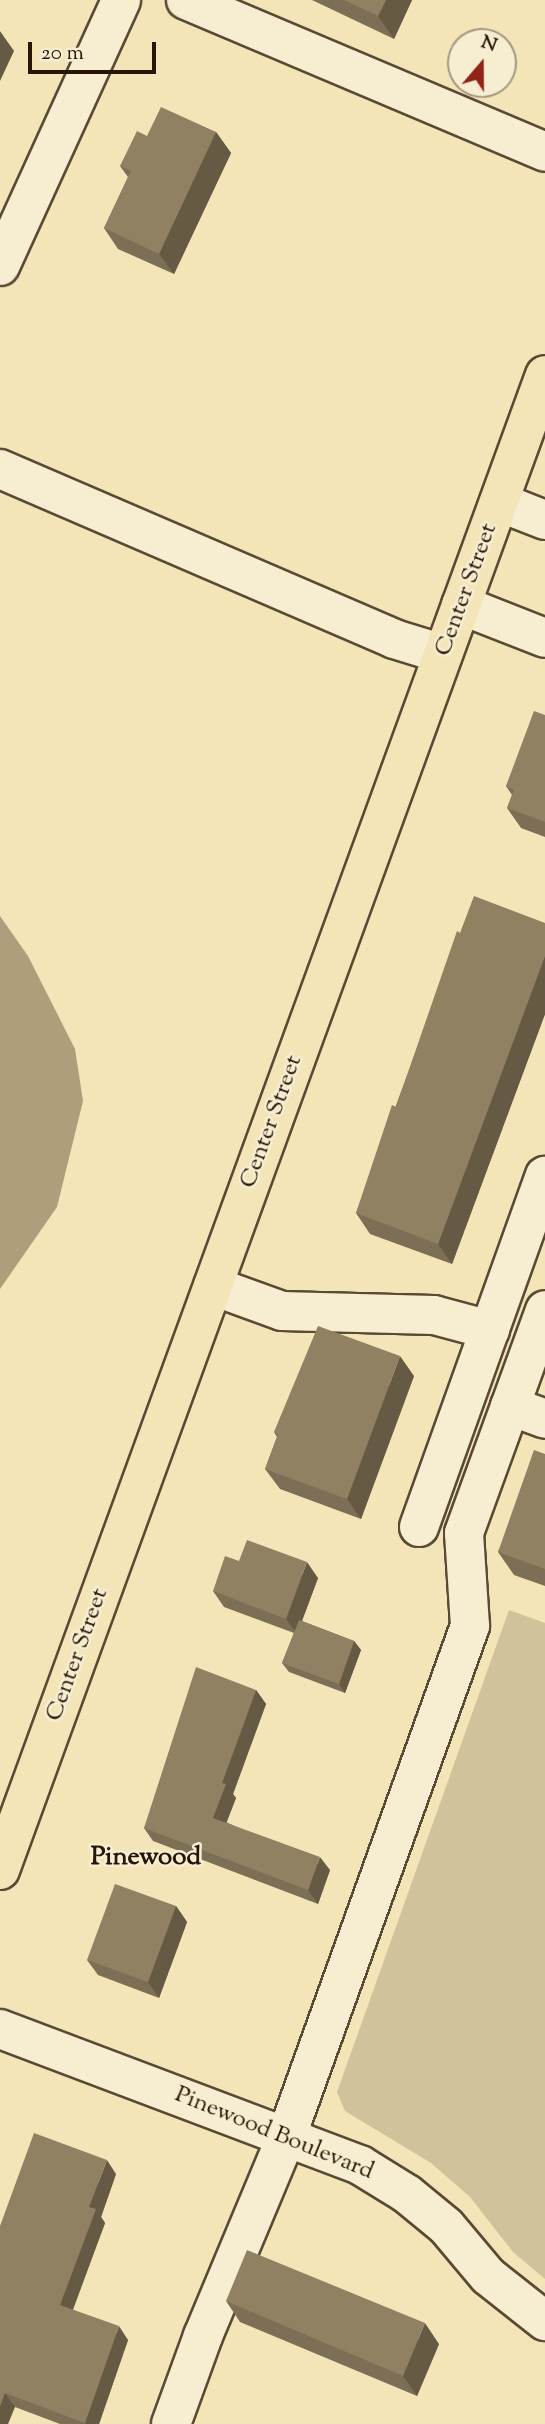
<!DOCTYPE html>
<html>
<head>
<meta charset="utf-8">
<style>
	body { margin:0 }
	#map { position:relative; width:545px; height:2424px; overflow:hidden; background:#f3e5b8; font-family:"Sorts Mill Goudy",serif }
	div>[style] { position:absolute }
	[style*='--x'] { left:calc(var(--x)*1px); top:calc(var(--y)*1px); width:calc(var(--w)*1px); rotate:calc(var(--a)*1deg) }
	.green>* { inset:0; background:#d0c29a }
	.water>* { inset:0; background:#ae9e7c }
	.roads { filter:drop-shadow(2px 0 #5a4933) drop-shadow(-2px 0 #5a4933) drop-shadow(0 2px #5a4933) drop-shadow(0 -2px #5a4933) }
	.minor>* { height:38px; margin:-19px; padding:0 19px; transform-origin:19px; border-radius:19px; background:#f7eed1 }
	.major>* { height:38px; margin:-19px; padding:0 19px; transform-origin:19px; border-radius:19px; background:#f3e5b8 }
	.wall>* { inset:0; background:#7d6f55 }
	.shaded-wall>* { inset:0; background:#665a45 }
	.building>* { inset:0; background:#918163 }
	span { translate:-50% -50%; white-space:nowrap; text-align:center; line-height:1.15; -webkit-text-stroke:5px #f7eed1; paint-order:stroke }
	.street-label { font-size:24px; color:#271507 }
	.neighbourhood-label { font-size:26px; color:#271507; font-weight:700 }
	.north { position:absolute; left:447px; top:28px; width:70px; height:70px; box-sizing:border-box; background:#f7eed1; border:2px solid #a49780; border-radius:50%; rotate:20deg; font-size:19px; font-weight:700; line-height:28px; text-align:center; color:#271507 }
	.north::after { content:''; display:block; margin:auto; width:24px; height:32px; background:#8f2418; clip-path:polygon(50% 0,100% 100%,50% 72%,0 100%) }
	.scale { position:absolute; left:28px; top:42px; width:128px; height:32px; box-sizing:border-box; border:4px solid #271507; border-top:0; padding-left:9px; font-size:21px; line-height:24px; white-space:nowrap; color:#271507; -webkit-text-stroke:5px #f7eed1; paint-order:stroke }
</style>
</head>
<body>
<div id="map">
	<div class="green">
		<i style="clip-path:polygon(509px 1610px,545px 1623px,545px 2279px,513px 2252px,470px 2197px,431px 2163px,345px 2111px,337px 2092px)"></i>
	</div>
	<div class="water">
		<i style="clip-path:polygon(0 916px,28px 956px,75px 1049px,83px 1101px,57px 1207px,0 1289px)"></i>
	</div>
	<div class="roads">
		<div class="minor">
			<i style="--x:186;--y:0;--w:390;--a:22.9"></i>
			<i style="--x:0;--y:266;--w:292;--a:-65.5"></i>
			<i style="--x:0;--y:469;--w:429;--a:23.3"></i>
			<i style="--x:394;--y:639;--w:51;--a:17"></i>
			<i style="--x:499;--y:502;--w:49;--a:21.4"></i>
			<i style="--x:461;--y:605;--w:90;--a:21.4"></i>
			<i style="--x:213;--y:1286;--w:73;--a:19.9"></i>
			<i style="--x:282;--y:1311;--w:152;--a:1.5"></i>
			<i style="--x:434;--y:1315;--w:58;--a:15"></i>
			<i style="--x:510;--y:1406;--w:37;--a:20"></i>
			<i style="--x:419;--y:1527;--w:373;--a:-70.3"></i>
			<i style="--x:0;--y:2029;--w:385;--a:20.7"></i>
			<i style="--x:360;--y:2165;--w:55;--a:31.7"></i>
			<i style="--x:407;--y:2194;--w:50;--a:39.4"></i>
			<i style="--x:446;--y:2226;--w:65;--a:50"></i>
			<i style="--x:488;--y:2276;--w:73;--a:38.3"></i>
			<i style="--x:171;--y:2424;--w:94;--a:-70"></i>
			<i style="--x:203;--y:2336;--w:218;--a:-67.3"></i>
			<i style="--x:287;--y:2135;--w:541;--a:-70.23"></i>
			<i style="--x:470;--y:1626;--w:93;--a:-93.7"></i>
			<i style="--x:464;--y:1533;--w:237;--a:-70"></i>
		</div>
		<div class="major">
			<i style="--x:0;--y:1870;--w:1591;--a:-69.97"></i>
		</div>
	</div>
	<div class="wall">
		<i style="clip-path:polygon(312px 0,412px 0,394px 39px)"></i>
		<i style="clip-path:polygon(216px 132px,231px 153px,174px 274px,118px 249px,104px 228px,128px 177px,120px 166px,147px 136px)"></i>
		<i style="clip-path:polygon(545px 715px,545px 837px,521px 828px,507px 808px,512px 795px,506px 786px)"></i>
		<i style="clip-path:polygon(545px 923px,545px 1014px,452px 1264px,370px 1234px,356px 1213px,460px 933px)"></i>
		<i style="clip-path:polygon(414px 1376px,361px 1519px,280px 1489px,265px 1469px,277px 1437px,274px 1432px)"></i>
		<i style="clip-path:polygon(545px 1454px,545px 1586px,514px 1575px,498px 1552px)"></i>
		<i style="clip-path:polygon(239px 1561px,318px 1578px,302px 1621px,354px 1641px,361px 1650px,345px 1693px,289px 1672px,282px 1663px,294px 1633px,224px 1607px,213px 1591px)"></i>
		<i style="clip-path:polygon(256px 1690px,266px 1704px,233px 1794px,236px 1798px,226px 1822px,330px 1870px,318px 1904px,153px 1841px,144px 1828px)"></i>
		<i style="clip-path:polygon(176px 1906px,187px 1922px,159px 1998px,98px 1975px,87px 1960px)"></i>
		<i style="clip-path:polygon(116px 2174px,101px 2217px,105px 2223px,73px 2310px,128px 2340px,99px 2424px,60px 2424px,15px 2407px,0 2424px,0 2226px)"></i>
		<i style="clip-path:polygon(226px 2301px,439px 2344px,417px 2396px,240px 2322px)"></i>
	</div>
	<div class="shaded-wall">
		<i style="clip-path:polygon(386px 0,412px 0,394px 39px,378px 16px)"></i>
		<i style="clip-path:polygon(0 31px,14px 51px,0 81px)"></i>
		<i style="clip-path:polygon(216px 132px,231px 153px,174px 274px,159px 254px)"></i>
		<i style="clip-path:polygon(545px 956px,545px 1014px,452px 1264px,438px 1244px)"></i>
		<i style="clip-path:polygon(400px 1356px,414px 1376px,361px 1519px,347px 1499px)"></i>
		<i style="clip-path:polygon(307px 1562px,318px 1578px,297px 1634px,286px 1619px)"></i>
		<i style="clip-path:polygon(354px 1641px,361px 1650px,345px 1693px,339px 1684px)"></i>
		<i style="clip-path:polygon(256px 1690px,266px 1704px,233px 1794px,236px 1798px,223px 1832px,213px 1818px,222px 1783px)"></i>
		<i style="clip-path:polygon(320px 1857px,330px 1870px,318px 1904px,308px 1890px)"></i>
		<i style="clip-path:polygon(176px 1906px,187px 1922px,159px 1998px,148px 1982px)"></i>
		<i style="clip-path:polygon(107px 2160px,116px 2174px,101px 2217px,105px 2223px,69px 2319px,60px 2305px,89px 2207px)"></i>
		<i style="clip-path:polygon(425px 2323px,439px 2344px,417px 2396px,403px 2376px)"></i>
		<i style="clip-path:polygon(119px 2326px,128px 2340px,99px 2424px,86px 2424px,85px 2423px)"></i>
		<i style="clip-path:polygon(5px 2393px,15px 2407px,8px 2424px,0 2424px,0 2406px)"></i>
	</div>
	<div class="building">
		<i style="clip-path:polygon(344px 0,386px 0,378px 16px)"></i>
		<i style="clip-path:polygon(161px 107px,216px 132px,159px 254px,104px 228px,131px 171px,120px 166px,137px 131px,147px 136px)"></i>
		<i style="clip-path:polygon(534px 711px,545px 715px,545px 822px,507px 808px,514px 790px,506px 786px)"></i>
		<i style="clip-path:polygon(474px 896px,545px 923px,545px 956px,438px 1244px,356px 1213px,392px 1105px,396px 1107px,457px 931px,460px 933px)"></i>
		<i style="clip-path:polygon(318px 1326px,400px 1356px,347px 1499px,265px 1469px,278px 1434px,274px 1432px)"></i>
		<i style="clip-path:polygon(534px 1450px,545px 1454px,545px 1569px,498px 1552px)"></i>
		<i style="clip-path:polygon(247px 1540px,307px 1562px,286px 1619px,213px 1591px,225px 1556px,239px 1561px)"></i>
		<i style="clip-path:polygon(299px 1620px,354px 1641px,339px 1684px,282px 1663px)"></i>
		<i style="clip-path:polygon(196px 1667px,256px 1690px,222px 1783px,226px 1784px,213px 1818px,320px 1857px,308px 1890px,144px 1828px)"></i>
		<i style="clip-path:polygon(115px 1884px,176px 1906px,148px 1982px,87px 1960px)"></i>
		<i style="clip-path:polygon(34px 2133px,107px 2160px,89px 2207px,96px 2209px,60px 2305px,119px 2326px,85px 2423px,5px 2393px,0 2406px,0 2226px)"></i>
		<i style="clip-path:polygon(247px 2250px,425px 2323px,403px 2376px,226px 2301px)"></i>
	</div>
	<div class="street-label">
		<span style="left:467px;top:590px;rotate:-70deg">Center Street</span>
		<span style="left:272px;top:1122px;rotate:-70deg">Center Street</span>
		<span style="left:78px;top:1655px;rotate:-70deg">Center Street</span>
		<span style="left:274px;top:2134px;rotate:22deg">Pinewood Boulevard</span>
	</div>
	<div class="neighbourhood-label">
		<span style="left:146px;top:1858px">Pinewood</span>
	</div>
	<div class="north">N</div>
	<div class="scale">20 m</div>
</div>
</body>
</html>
